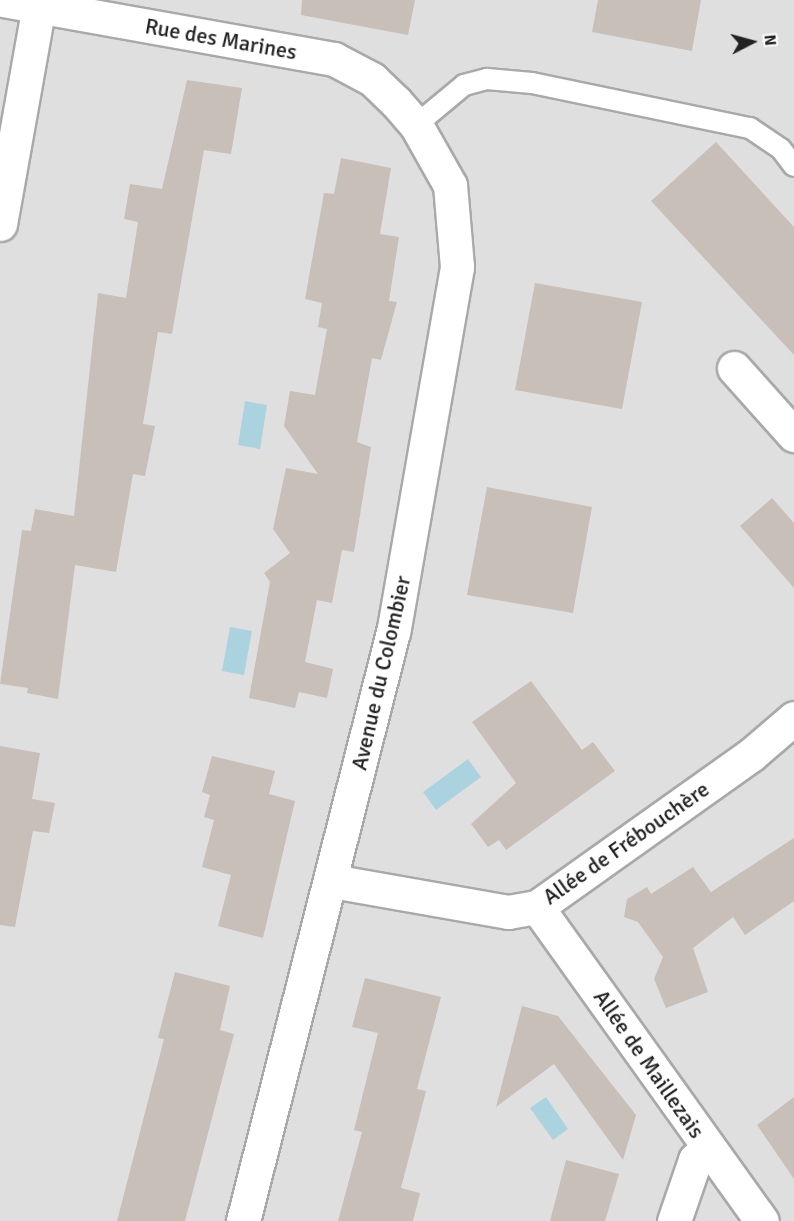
<!DOCTYPE html>
<html>
<head>
<meta charset="utf-8">
<style>
	body { margin:0 }
	#map { position:relative; width:794px; height:1221px; overflow:hidden; background:#f2efe9; font-family:Signika,sans-serif }
	div>[style] { position:absolute }
	[style*='--x'] { left:calc(var(--x)*1px); top:calc(var(--y)*1px); width:calc(var(--w)*1px); rotate:calc(var(--a)*1deg) }
	.residential>* { inset:0; background:#e0dfdf }
	.water>* { inset:0; background:#aad3df }
	.building>* { inset:0; background:#c7bfb8 }
	.roads { filter:drop-shadow(2px 0 #a9a9a9) drop-shadow(-2px 0 #a9a9a9) drop-shadow(0 2px #a9a9a9) drop-shadow(0 -2px #a9a9a9) }
	.lane>* { height:20px; margin:-10px; padding:0 10px; transform-origin:10px; border-radius:10px; background:#fff }
	.street>* { height:33px; margin:-16.5px; padding:0 16.5px; transform-origin:16.5px; border-radius:16.5px; background:#fff }
	span { translate:-50% -50%; white-space:nowrap; text-align:center; line-height:1.15; -webkit-text-stroke:5px #fff; paint-order:stroke }
	.street-label { font-size:22px; color:#222 }
	.north { position:absolute; left:722px; top:12px; width:60px; height:60px; -webkit-text-stroke:4px #fff; paint-order:stroke; rotate:84deg; font-size:16px; font-weight:700; line-height:24px; text-align:center; color:#222 }
	.north::after { content:''; display:block; margin:auto; width:21px; height:27px; background:#222; clip-path:polygon(50% 0,100% 100%,50% 72%,0 100%) }
</style>
</head>
<body>
<div id="map">
	<div class="residential">
		<i style="clip-path:polygon(0 0,794px 0,794px 1221px,0 1221px)"></i>
	</div>
	<div class="water">
		<i style="clip-path:polygon(245px 401px,267px 405px,260px 449px,238px 445px)"></i>
		<i style="clip-path:polygon(230px 627px,252px 631px,244px 675px,222px 671px)"></i>
		<i style="clip-path:polygon(468px 759px,481px 777px,436px 810px,423px 792px)"></i>
		<i style="clip-path:polygon(546px 1097px,568px 1129px,553px 1140px,530px 1108px)"></i>
	</div>
	<div class="building">
		<i style="clip-path:polygon(302px 0,415px 0,408px 35px,301px 15px)"></i>
		<i style="clip-path:polygon(598px 0,701px 0,692px 51px,592px 32px)"></i>
		<i style="clip-path:polygon(187px 80px,242px 88px,231px 154px,204px 150px,172px 334px,158px 332px,143px 424px,155px 426px,145px 476px,133px 474px,116px 572px,75px 565px,58px 699px,27px 693px,28px 688px,0 684px,22px 530px,31px 531px,35px 509px,74px 516px,98px 293px,126px 298px,138px 222px,124px 219px,130px 184px,162px 189px)"></i>
		<i style="clip-path:polygon(716px 142px,794px 227px,794px 355px,651px 201px)"></i>
		<i style="clip-path:polygon(341px 158px,391px 168px,380px 234px,399px 237px,389px 301px,397px 302px,381px 360px,372px 358px,357px 442px,371px 447px,354px 552px,342px 550px,332px 603px,317px 600px,305px 662px,333px 669px,327px 698px,299px 692px,295px 708px,249px 698px,270px 582px,264px 573px,290px 553px,273px 529px,286px 468px,318px 474px,284px 426px,290px 391px,315px 395px,327px 329px,318px 327px,322px 303px,305px 299px,324px 193px,334px 194px)"></i>
		<i style="clip-path:polygon(535px 283px,642px 302px,622px 409px,515px 390px)"></i>
		<i style="clip-path:polygon(487px 487px,592px 507px,573px 613px,467px 595px)"></i>
		<i style="clip-path:polygon(772px 498px,794px 523px,794px 588px,740px 526px)"></i>
		<i style="clip-path:polygon(531px 681px,582px 750px,593px 742px,615px 771px,506px 850px,499px 840px,488px 847px,471px 824px,516px 783px,472px 722px)"></i>
		<i style="clip-path:polygon(0 746px,40px 753px,32px 799px,55px 803px,49px 833px,33px 831px,15px 927px,0 925px)"></i>
		<i style="clip-path:polygon(212px 756px,275px 771px,269px 794px,295px 801px,263px 938px,218px 926px,231px 875px,202px 867px,214px 820px,204px 817px,210px 795px,202px 792px)"></i>
		<i style="clip-path:polygon(794px 838px,794px 901px,745px 935px,733px 917px,693px 948px,708px 992px,666px 1008px,654px 979px,663px 957px,638px 922px,624px 917px,627px 899px,647px 887px,651px 894px,693px 867px,711px 892px)"></i>
		<i style="clip-path:polygon(175px 972px,230px 986px,220px 1030px,234px 1034px,185px 1221px,117px 1221px,164px 1039px,158px 1038px)"></i>
		<i style="clip-path:polygon(365px 978px,441px 997px,417px 1089px,426px 1091px,401px 1188px,420px 1193px,413px 1221px,338px 1221px,362px 1132px,354px 1130px,378px 1033px,352px 1027px)"></i>
		<i style="clip-path:polygon(522px 1006px,558px 1016px,636px 1115px,623px 1160px,554px 1064px,496px 1107px)"></i>
		<i style="clip-path:polygon(794px 1097px,794px 1179px,757px 1125px)"></i>
		<i style="clip-path:polygon(566px 1160px,619px 1174px,605px 1221px,550px 1221px)"></i>
	</div>
	<div class="roads">
		<div class="lane">
			<i style="--x:416;--y:125;--w:62;--a:-39.8"></i>
			<i style="--x:464;--y:85;--w:24;--a:-15"></i>
			<i style="--x:487;--y:79;--w:45;--a:5.1"></i>
			<i style="--x:532;--y:83;--w:223;--a:11.7"></i>
			<i style="--x:750;--y:128;--w:37;--a:34"></i>
			<i style="--x:781;--y:149;--w:21;--a:53"></i>
		</div>
		<div class="street">
			<i style="--x:3;--y:0;--w:336;--a:10.1"></i>
			<i style="--x:334;--y:59;--w:43;--a:27.8"></i>
			<i style="--x:372;--y:79;--w:33;--a:44"></i>
			<i style="--x:396;--y:102;--w:30;--a:49"></i>
			<i style="--x:416;--y:125;--w:69;--a:60.5"></i>
			<i style="--x:450;--y:185;--w:82;--a:85.1"></i>
			<i style="--x:457;--y:267;--w:371;--a:99.9"></i>
			<i style="--x:393;--y:632;--w:608;--a:104.29"></i>
			<i style="--x:0;--y:224;--w:221;--a:-79.9"></i>
			<i style="--x:734;--y:368;--w:90;--a:48.2"></i>
			<i style="--x:332;--y:881;--w:179;--a:10"></i>
			<i style="--x:508;--y:912;--w:29;--a:-10"></i>
			<i style="--x:537;--y:907;--w:264;--a:-35.4"></i>
			<i style="--x:752;--y:754;--w:55;--a:-40.6"></i>
			<i style="--x:537;--y:907;--w:386;--a:54.4"></i>
			<i style="--x:674;--y:1221;--w:65;--a:-71"></i>
			<i style="--x:695;--y:1160;--w:18;--a:-45"></i>
		</div>
	</div>
	<div class="street-label">
		<span style="left:221px;top:39px;rotate:10deg">Rue des Marines</span>
		<span style="left:381px;top:673px;rotate:-77deg">Avenue du Colombier</span>
		<span style="left:626px;top:843px;rotate:-35deg">Allée de Frébouchère</span>
		<span style="left:649px;top:1064px;rotate:55deg">Allée de Maillezais</span>
	</div>
	<div class="north">N</div>
</div>
</body>
</html>
